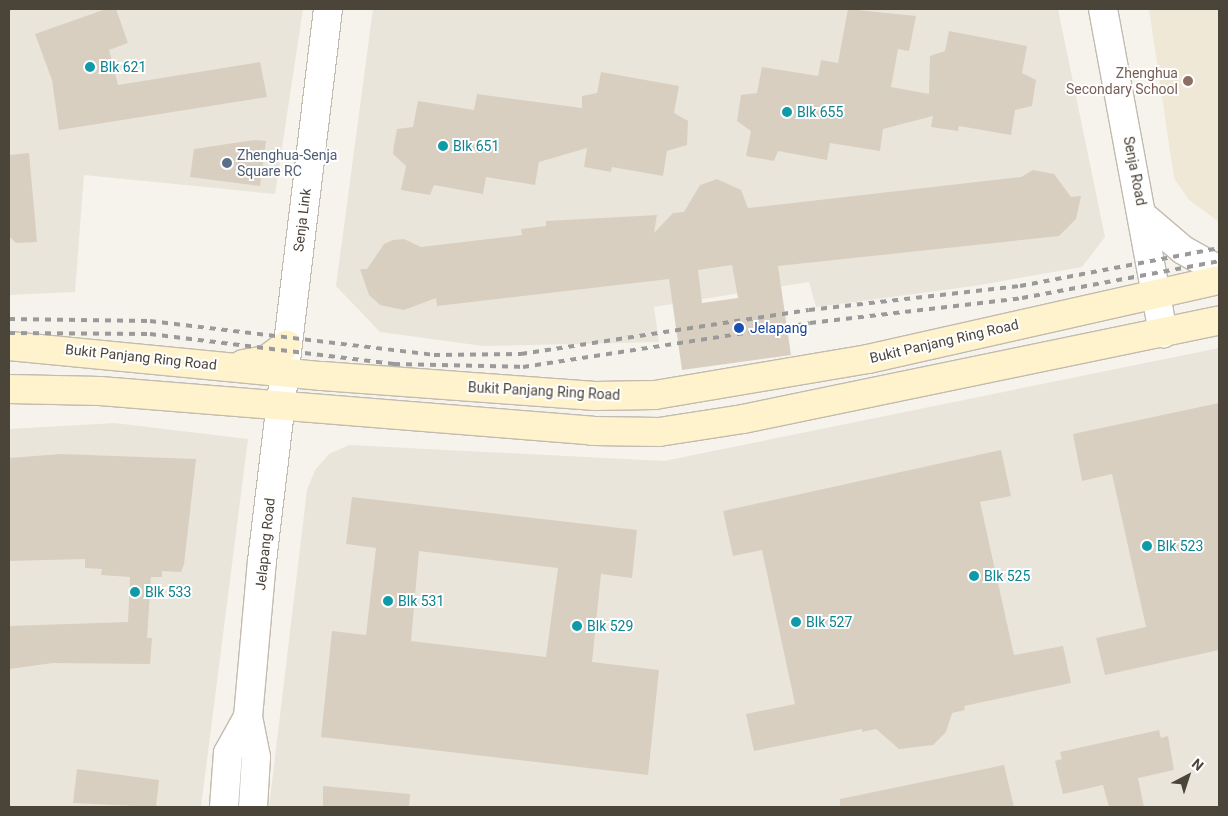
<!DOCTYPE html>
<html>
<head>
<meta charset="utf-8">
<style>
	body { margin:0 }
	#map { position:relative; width:1228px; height:816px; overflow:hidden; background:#f6f3ec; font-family:Roboto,sans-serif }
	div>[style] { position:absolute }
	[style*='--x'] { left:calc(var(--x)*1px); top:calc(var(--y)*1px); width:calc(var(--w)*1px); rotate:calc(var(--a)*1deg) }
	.residential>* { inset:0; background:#eae5da }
	.education>* { inset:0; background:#efe8d6 }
	.building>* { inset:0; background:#d8cfc1 }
	.roads { filter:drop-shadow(1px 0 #c2bbae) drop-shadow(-1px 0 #c2bbae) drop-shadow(0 1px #c2bbae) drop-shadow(0 -1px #c2bbae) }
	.tertiary>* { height:28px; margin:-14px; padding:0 14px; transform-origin:14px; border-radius:14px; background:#fff }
	.secondary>* { height:28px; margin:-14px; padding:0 14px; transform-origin:14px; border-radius:14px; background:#fff3cd }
	.rail>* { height:4px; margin-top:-2px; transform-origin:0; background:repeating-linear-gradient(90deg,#9a9a9a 0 6px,transparent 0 12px) }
	.dots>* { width:14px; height:14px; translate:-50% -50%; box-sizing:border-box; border:2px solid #fff; border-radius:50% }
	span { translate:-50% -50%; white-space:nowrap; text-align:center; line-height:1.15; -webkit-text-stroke:4px #fff; paint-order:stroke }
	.culture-label { font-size:14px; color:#0d838f }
	.left { translate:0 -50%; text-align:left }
	.education-label { font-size:14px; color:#785e54 }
	.right { translate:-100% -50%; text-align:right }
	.service-label { font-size:14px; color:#4e5e75 }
	.street-label { font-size:14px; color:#4b4439 }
	.transit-label { font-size:14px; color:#164399 }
	.frame { position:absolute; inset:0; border:10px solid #4b4439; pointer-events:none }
	.north { position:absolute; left:1163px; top:751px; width:50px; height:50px; -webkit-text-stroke:4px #fff; paint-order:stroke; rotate:40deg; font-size:14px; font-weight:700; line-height:20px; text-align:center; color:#4b4439 }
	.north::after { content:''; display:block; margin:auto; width:18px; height:22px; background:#4b4439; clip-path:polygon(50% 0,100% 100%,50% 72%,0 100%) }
</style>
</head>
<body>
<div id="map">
	<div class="residential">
		<i style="clip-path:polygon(9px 9px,303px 9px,275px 194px,84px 175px,75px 292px,9px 295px)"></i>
		<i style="clip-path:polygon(373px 9px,1058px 9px,1105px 237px,1082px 267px,974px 286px,816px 307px,809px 282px,654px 307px,659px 342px,483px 346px,380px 332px,336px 286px)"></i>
		<i style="clip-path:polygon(1219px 348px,1219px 807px,269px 807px,307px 490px,315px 470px,329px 454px,349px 445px,664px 461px)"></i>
		<i style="clip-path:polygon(115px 423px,248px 439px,201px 807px,9px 807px,9px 429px)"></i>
	</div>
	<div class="education">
		<i style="clip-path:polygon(1149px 9px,1219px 9px,1219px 222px,1189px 200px,1174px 178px)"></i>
	</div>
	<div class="building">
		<i style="clip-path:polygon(106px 9px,116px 9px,128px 43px,109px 50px,118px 85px,260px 62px,267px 97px,59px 130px,52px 80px,35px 34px)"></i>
		<i style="clip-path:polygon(848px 9px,916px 16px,909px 51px,898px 49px,891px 87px,929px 94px,930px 56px,945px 51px,949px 31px,1027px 46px,1022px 73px,1036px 80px,1032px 106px,1015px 110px,1011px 135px,959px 126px,958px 131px,931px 127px,933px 116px,883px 129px,880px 151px,830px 143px,827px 160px,778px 151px,774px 161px,746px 156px,751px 131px,737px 121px,741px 95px,757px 93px,762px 67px,818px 76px,821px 60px,838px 63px)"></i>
		<i style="clip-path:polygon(601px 72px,679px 86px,674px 113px,688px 121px,687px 145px,667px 151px,663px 176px,612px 167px,611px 172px,584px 167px,587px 148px,539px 162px,535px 185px,486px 177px,483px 194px,434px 185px,430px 195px,401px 190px,406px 166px,393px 154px,394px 145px,397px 129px,413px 127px,418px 101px,474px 110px,477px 94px,582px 108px,582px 96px,597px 93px)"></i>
		<i style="clip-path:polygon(254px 140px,266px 141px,260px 186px,190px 177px,194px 149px)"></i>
		<i style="clip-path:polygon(29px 153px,37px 242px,16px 243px,9px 236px,9px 155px)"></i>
		<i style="clip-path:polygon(evenodd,1033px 170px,1054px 174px,1071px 197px,1081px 196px,1076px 219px,1059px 236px,778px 266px,791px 355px,682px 370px,669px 279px,437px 306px,436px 298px,404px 310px,380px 305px,369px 295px,360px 269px,367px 269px,384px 244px,393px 240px,404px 239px,421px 247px,522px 235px,521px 229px,546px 226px,546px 221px,657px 215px,654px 233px,673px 213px,684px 212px,700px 185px,717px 179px,741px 190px,748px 208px,1021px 177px,1033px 170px,732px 265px,738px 298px,702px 303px,698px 270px,732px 265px)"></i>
		<i style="clip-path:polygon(1219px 403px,1219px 650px,1105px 675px,1096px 638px,1146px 627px,1112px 474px,1082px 481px,1073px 434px)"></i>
		<i style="clip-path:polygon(1001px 450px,1011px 496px,980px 502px,1014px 655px,1063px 646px,1071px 683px,964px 706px,965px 710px,952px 713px,946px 732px,933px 745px,899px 749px,876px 729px,862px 732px,862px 729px,754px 751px,746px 714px,795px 704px,762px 550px,733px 556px,723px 511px)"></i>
		<i style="clip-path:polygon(61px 454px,196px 459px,184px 564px,181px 572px,162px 571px,162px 577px,151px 577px,147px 638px,152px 638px,150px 664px,53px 663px,9px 669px,9px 626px,128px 622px,130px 577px,101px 575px,102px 569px,85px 568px,85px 559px,9px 561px,9px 458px)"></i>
		<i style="clip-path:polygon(evenodd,352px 497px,637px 530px,632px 578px,601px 574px,592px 662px,659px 670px,648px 775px,321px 737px,332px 631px,366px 635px,376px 548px,346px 544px,352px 497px,419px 551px,558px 568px,546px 657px,411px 641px,419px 551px)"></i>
		<i style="clip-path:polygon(1159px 730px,1161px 738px,1168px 736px,1174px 770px,1138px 778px,1144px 807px,1109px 807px,1103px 785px,1063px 794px,1055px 761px,1062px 759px,1060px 752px)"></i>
		<i style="clip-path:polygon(1004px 765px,1014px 807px,840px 807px,840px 799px)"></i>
		<i style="clip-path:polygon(77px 769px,159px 780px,156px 807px,73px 803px)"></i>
		<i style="clip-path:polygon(323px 786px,410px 794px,409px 807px,323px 807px)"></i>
	</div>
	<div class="roads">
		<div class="tertiary">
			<i style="--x:1103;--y:9;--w:330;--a:79.5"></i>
			<i style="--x:1143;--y:216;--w:52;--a:40.4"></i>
			<i style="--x:1183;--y:250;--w:41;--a:29.1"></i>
			<i style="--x:224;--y:807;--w:54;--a:-85.8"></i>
			<i style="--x:228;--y:753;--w:41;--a:-60.9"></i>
			<i style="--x:253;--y:807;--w:50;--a:-86.6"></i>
			<i style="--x:256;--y:757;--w:41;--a:-101.3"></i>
			<i style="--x:248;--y:717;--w:157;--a:-84.9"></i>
			<i style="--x:262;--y:561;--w:556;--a:-83.18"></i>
		</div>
		<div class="secondary">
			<i style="--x:9;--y:346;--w:314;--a:5.5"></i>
			<i style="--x:322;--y:376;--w:274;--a:4.2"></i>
			<i style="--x:595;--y:396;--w:60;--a:-1"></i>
			<i style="--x:655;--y:395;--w:216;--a:-9.6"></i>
			<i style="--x:868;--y:359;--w:360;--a:-12.7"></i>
			<i style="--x:243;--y:364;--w:23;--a:-10"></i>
			<i style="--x:266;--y:360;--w:26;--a:-37"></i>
			<i style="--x:9;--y:389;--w:91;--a:1.3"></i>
			<i style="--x:100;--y:391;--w:494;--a:4.6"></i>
			<i style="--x:592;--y:431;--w:67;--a:0.9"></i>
			<i style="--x:659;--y:432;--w:85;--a:-8.8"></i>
			<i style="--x:743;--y:419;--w:486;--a:-11.7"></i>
		</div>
	</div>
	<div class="rail">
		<i style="--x:9;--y:319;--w:141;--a:0.8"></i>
		<i style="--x:150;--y:321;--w:286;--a:6.8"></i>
		<i style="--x:434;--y:355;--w:87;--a:-0.7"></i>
		<i style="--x:521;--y:354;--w:291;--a:-8.7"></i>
		<i style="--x:809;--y:310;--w:212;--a:-6.5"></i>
		<i style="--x:1020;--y:286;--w:203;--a:-10.8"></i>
		<i style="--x:9;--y:333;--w:141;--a:0.4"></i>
		<i style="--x:150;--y:334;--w:246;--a:7"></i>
		<i style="--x:394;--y:364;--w:129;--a:1.3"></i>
		<i style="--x:523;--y:367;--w:290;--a:-8.7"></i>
		<i style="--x:810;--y:323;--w:213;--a:-6.7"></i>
		<i style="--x:1022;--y:298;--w:200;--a:-10.6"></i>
	</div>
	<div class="dots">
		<i style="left:90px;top:67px;background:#0f9aa8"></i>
		<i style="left:1188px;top:81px;background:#8d6e63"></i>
		<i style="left:787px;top:112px;background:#0f9aa8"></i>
		<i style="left:443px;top:146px;background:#0f9aa8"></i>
		<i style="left:227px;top:163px;background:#5c6f8a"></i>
		<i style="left:739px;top:328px;background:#1a4fb4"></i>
		<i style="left:1147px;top:546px;background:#0f9aa8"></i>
		<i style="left:974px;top:576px;background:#0f9aa8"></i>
		<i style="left:135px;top:592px;background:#0f9aa8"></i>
		<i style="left:388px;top:601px;background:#0f9aa8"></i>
		<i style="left:796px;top:622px;background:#0f9aa8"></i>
		<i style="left:577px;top:626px;background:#0f9aa8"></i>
	</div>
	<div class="culture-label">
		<span class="left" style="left:100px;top:67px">Blk 621</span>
		<span class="left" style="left:797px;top:112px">Blk 655</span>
		<span class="left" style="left:453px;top:146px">Blk 651</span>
		<span class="left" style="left:1157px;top:546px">Blk 523</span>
		<span class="left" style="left:984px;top:576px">Blk 525</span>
		<span class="left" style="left:145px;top:592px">Blk 533</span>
		<span class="left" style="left:398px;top:601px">Blk 531</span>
		<span class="left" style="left:806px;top:622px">Blk 527</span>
		<span class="left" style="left:587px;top:626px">Blk 529</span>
	</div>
	<div class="education-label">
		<span class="right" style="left:1178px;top:81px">Zhenghua<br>Secondary School</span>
	</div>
	<div class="service-label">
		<span class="left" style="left:237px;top:163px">Zhenghua-Senja<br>Square RC</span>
	</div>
	<div class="street-label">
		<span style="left:1135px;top:171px;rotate:79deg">Senja Road</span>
		<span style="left:302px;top:220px;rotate:-83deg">Senja Link</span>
		<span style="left:944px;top:341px;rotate:-13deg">Bukit Panjang Ring Road</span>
		<span style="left:141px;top:357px;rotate:6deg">Bukit Panjang Ring Road</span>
		<span style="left:544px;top:391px;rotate:3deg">Bukit Panjang Ring Road</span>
		<span style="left:265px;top:544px;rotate:-84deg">Jelapang Road</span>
	</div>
	<div class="transit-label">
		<span class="left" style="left:750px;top:328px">Jelapang</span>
	</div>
	<div class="frame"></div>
	<div class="north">N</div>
</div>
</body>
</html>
